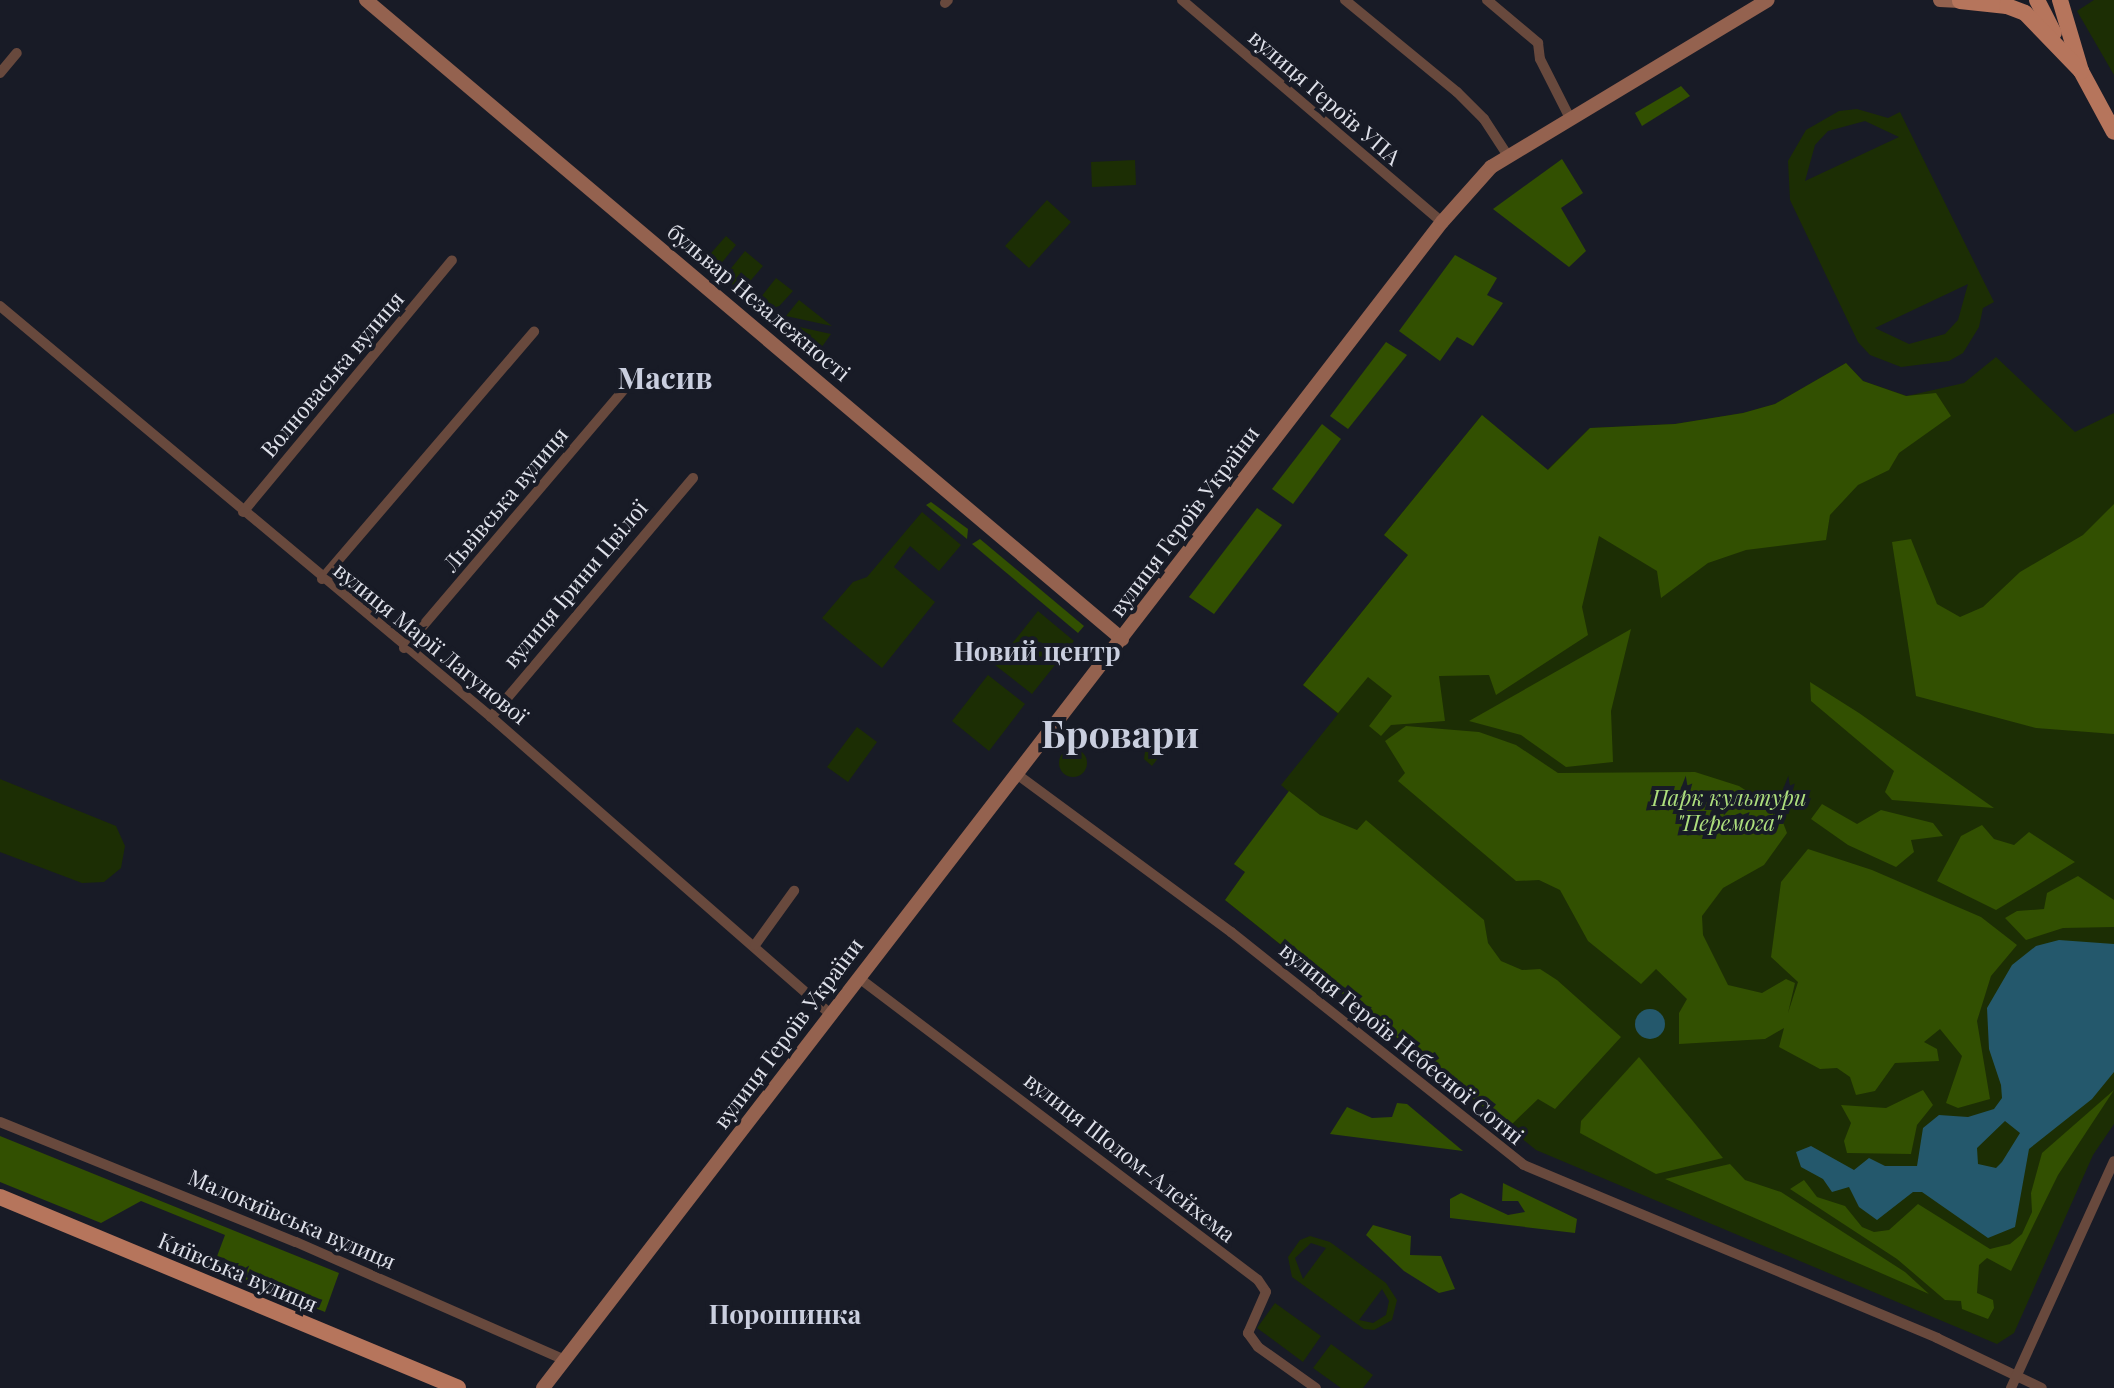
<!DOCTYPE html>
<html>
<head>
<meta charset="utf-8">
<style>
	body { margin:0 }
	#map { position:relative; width:2114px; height:1388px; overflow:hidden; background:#181b26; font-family:"Playfair Display",serif }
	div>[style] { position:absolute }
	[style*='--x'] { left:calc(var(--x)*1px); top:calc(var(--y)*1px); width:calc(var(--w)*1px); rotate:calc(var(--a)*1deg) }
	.green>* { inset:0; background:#1c2e04 }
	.round { border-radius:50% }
	.forest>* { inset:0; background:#325001 }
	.water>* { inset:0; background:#24586c }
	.minor>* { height:10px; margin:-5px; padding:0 5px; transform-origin:5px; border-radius:5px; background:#68493d }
	.secondary>* { height:14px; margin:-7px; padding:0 7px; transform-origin:7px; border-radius:7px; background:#94624f }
	.primary>* { height:16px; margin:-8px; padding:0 8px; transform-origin:8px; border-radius:8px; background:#b6755c }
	span { translate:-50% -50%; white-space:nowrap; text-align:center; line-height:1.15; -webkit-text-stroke:8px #181b26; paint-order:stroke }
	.street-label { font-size:22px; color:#dfe1ea }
	.park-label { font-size:22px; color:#adde7d; font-style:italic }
	.quarter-label { font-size:26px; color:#cacfdf; font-weight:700 }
	.district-label { font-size:30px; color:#cacfdf; font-weight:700 }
	.town-label { font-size:38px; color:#cacfdf; font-weight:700 }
</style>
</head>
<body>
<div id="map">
	<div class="green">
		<i style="clip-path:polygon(2094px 0,2114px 0,2114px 75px,2077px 11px)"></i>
		<i style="clip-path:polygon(evenodd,1857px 109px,1888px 118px,1900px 112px,1994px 302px,1983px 308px,1979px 327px,1963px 353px,1949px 361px,1901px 367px,1870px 355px,1858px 342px,1790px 200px,1788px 161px,1806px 130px,1839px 111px,1857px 109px,1865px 121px,1899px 137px,1805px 181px,1815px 145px,1828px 131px,1865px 121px,1857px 109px,1968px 284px,1958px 320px,1945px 334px,1909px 344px,1875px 328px,1968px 284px)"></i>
		<i style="clip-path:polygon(1135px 160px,1136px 185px,1092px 187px,1091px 162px)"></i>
		<i style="clip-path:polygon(1047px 200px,1071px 222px,1029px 268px,1005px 246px)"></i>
		<i style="clip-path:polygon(726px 236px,736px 245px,716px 270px,705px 260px)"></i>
		<i style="clip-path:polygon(745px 251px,763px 266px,741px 292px,724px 277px)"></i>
		<i style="clip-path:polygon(776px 278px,793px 291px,772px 314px,757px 302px)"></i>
		<i style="clip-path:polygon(799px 300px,832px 326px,786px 316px)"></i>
		<i style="clip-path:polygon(781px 323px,831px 334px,814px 358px)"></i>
		<i style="clip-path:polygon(1996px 357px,2075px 432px,2114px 413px,2114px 1124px,2093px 1155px,2014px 1333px,1997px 1344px,1536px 1150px,1225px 900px,1245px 872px,1234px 864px,1289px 792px,1281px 785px,1338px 714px,1303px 685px,1408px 555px,1384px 535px,1482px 415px,1547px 470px,1590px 428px,1675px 424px,1743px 413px,1775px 404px,1846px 363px,1863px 381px,1907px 396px,1964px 383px)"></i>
		<i style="clip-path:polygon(922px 512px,961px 545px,939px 571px,910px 546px,894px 567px,935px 602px,882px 668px,822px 618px,853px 582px,867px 577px)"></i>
		<i style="clip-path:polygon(1038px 611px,1074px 641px,1032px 694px,995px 665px)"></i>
		<i style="clip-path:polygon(988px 675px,1025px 704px,989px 751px,952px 721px)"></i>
		<i style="clip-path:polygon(857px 727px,877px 742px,848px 782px,827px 767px)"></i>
		<i style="clip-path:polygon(1175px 736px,1152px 766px,1144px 759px,1147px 738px)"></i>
		<i class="round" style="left:1059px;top:749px;width:28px;height:28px"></i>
		<i style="clip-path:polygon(0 779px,116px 826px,125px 846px,121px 868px,104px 882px,82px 883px,0 852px)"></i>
		<i style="clip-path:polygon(evenodd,1310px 1236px,1330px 1242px,1386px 1283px,1397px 1300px,1392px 1320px,1374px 1330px,1364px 1329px,1292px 1277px,1288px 1257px,1300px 1240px,1310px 1236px,1311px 1243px,1326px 1248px,1303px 1279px,1295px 1258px,1311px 1243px,1310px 1236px,1382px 1289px,1389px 1301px,1386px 1315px,1373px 1323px,1359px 1320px,1382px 1289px)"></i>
		<i style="clip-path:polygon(1275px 1303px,1321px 1336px,1303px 1362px,1257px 1328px)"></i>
		<i style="clip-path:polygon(1331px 1344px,1373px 1375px,1363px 1388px,1341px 1388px,1313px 1368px)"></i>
	</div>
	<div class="forest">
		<i style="clip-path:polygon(1681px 86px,1690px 96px,1642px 126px,1635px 113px)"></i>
		<i style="clip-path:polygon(1562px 159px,1583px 193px,1561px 208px,1586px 251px,1569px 267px,1493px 209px)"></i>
		<i style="clip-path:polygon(1455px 255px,1497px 278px,1487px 295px,1503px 303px,1473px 346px,1457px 337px,1440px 361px,1399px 331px)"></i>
		<i style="clip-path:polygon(1386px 342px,1407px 355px,1348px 429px,1330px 416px)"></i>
		<i style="clip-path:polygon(1846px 363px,1863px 381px,1906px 396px,1936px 393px,1951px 416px,1899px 453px,1889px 470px,1858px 485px,1830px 515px,1826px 540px,1746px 550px,1708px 563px,1661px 598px,1657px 571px,1599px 536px,1582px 607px,1588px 635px,1496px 695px,1489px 675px,1439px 676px,1445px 721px,1391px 725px,1381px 736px,1369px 726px,1392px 696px,1368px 677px,1338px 713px,1303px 685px,1408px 555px,1384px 535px,1482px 415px,1548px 470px,1590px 428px,1675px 424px,1743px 413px,1775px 404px)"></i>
		<i style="clip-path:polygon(1322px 424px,1341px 439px,1293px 504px,1272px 489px)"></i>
		<i style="clip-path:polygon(931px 502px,968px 529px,967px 539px,926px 505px)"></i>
		<i style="clip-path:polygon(2114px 504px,2114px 734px,2036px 728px,1916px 696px,1892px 542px,1911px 539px,1937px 604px,1960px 617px,1983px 607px,2020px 572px,2083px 535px)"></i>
		<i style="clip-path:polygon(1257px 508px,1282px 525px,1214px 614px,1189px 597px)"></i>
		<i style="clip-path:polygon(980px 539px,1084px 626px,1078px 633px,972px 544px)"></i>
		<i style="clip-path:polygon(1631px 629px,1611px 711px,1613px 762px,1566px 767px,1521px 735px,1469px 721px)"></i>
		<i style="clip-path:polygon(1810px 682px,1859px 713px,1994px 808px,1892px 800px,1885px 792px,1894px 771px,1811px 701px)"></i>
		<i style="clip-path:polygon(1406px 726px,1479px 732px,1516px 745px,1558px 773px,1695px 772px,1739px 786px,1779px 812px,1787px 833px,1764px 865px,1723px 888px,1702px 916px,1703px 935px,1728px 985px,1762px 993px,1786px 979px,1795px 983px,1788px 1013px,1798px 982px,1771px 957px,1781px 882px,1808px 849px,1872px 870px,1981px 917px,2017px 945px,1991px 976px,1977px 1021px,1990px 1099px,1958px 1108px,1946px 1103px,1962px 1056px,1940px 1029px,1924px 1042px,1937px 1049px,1939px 1061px,1895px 1063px,1875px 1091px,1856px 1095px,1850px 1077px,1837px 1068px,1820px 1069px,1779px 1047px,1784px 1028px,1765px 1039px,1679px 1044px,1679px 1013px,1687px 999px,1656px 969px,1641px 984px,1588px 941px,1560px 890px,1539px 880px,1516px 881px,1398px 781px,1405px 773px,1385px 741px)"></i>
		<i style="clip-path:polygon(1289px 791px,1320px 815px,1357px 830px,1366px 820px,1484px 920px,1488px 943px,1501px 961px,1522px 970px,1540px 969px,1557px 980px,1621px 1037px,1555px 1109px,1538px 1099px,1509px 1127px,1225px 900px,1245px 872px,1234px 864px)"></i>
		<i style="clip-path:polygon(1822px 804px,1857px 824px,1881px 810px,1933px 823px,1943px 836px,1911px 840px,1914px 852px,1896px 867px,1848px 845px,1811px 819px)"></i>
		<i style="clip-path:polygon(1982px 825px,1994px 839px,2014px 845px,2029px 832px,2075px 862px,1996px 910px,1937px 881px,1961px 836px)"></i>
		<i style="clip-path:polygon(2078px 876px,2114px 900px,2114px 927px,2063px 928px,2026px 940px,2005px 918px,2017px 911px,2044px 909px,2047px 893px)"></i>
		<i style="clip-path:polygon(1639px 1057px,1692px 1120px,1723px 1158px,1656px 1174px,1580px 1133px,1581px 1121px)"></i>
		<i style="clip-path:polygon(1923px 1090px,1933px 1105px,1917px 1125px,1911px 1154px,1847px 1153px,1844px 1141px,1851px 1123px,1841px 1105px,1886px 1108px)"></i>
		<i style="clip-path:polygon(2114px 1090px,2058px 1175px,2011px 1271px,1987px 1258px,1979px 1265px,1977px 1293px,1993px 1300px,1994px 1308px,1988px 1319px,1962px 1309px,1961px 1301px,1945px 1300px,1897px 1259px,1790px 1189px,1804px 1180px,1817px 1197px,1845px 1206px,1862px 1227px,1874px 1232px,1889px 1230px,1918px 1204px,1990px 1249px,2010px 1244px,2022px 1234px,2032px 1212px,2031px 1193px,2042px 1153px)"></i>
		<i style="clip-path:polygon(1397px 1103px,1407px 1104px,1463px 1151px,1330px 1134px,1347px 1107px,1372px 1118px,1392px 1117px)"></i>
		<i style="clip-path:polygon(0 1136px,339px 1273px,325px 1312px,213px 1267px,225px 1235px,141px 1201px,101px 1223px,0 1182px)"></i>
		<i style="clip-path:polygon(1730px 1164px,1745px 1180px,1781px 1192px,1905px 1272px,1929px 1294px,1665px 1179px)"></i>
		<i style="clip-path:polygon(1503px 1183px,1577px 1219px,1575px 1233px,1450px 1218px,1450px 1199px,1461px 1193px,1508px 1215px,1525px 1212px,1518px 1201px,1502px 1201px)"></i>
		<i style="clip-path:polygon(1373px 1225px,1411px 1236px,1410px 1255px,1441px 1256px,1455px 1289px,1439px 1293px,1404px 1271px,1366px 1235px)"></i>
	</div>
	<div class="water">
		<i style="clip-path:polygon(evenodd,2059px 940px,2114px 944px,2114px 1072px,2092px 1099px,2029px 1149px,2015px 1227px,1988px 1238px,1922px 1192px,1913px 1192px,1877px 1220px,1859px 1207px,1849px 1187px,1832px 1192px,1823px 1179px,1801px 1167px,1796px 1152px,1811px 1146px,1854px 1170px,1869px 1158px,1885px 1166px,1917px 1166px,1923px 1128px,1939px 1115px,1968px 1117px,1994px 1109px,2002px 1098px,2001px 1085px,1989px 1049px,1987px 1008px,2012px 965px,2036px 946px,2059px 940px,2005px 1121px,2020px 1133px,2002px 1162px,1996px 1168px,1978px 1164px,1977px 1148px,2005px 1121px)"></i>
		<i class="round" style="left:1635px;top:1009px;width:30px;height:30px"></i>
	</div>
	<div class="minor">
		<i style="--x:1182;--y:0;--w:342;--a:40.5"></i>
		<i style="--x:1345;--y:0;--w:145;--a:39.4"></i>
		<i style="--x:1457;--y:92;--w:38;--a:45"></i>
		<i style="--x:1484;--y:119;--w:44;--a:57"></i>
		<i style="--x:1487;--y:0;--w:67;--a:40.1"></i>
		<i style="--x:1538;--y:43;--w:16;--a:83"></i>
		<i style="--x:1540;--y:59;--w:68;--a:63.1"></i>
		<i style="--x:945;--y:3;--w:4;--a:-45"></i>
		<i style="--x:0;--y:73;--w:26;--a:-50"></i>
		<i style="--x:0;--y:306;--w:640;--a:39.93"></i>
		<i style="--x:491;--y:717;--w:453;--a:41.2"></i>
		<i style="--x:243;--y:512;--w:327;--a:-50.3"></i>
		<i style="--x:322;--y:579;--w:326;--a:-49.4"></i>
		<i style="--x:404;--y:648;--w:358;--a:-49.6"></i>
		<i style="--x:491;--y:717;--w:313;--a:-49.8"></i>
		<i style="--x:1018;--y:775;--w:265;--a:36.4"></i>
		<i style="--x:1231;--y:932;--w:374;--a:38.5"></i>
		<i style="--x:1524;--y:1165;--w:448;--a:22.7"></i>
		<i style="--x:1937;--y:1338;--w:116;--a:25.5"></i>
		<i style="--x:755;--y:945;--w:67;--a:-54.2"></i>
		<i style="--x:859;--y:978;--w:500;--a:37.12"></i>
		<i style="--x:1258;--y:1280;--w:14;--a:56"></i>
		<i style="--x:1266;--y:1292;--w:45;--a:113.7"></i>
		<i style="--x:1248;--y:1333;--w:17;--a:54"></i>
		<i style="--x:1258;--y:1347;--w:71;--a:35.3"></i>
		<i style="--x:0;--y:1122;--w:319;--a:22.1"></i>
		<i style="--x:296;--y:1242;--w:294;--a:23.7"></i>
		<i style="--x:2011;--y:1388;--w:249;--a:-65.6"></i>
	</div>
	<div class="secondary">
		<i style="--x:366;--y:0;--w:990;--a:40.21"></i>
		<i style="--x:1940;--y:0;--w:20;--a:3"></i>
		<i style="--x:543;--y:1388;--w:1472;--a:-52.37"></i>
		<i style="--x:1442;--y:222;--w:74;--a:-48.3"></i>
		<i style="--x:1491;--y:167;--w:323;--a:-31.1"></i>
	</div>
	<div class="primary">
		<i style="--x:2037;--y:0;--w:37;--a:63"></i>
		<i style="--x:2060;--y:0;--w:74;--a:73.5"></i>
		<i style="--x:2081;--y:71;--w:69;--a:61.6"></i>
		<i style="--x:1960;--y:1;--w:47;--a:6.1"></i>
		<i style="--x:2007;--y:6;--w:19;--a:21"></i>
		<i style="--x:2025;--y:13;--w:81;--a:46"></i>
		<i style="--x:0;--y:1197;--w:496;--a:22.6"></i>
	</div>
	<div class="street-label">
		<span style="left:1325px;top:97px;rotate:41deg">вулиця Героїв УПА</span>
		<span style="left:759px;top:302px;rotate:40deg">бульвар Незалежності</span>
		<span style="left:332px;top:374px;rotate:-50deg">Волноваська вулиця</span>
		<span style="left:505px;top:499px;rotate:-50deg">Львівська вулиця</span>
		<span style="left:1184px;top:521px;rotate:-53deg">вулиця Героїв України</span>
		<span style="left:575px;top:584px;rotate:-50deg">вулиця Ірини Цвілої</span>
		<span style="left:431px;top:643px;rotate:39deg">вулиця Марії Лагунової</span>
		<span style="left:788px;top:1033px;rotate:-53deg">вулиця Героїв України</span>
		<span style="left:1402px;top:1043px;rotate:39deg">вулиця Героїв Небесної Сотні</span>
		<span style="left:1130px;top:1157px;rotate:38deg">вулиця Шолом-Алейхема</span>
		<span style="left:292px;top:1219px;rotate:23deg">Малокиївська вулиця</span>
		<span style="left:238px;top:1272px;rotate:23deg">Київська вулиця</span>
	</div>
	<div class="park-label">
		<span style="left:1729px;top:810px">Парк культури<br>"Перемога"</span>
	</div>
	<div class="quarter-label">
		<span style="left:1037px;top:651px">Новий центр</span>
		<span style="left:785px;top:1314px">Порошинка</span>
	</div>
	<div class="district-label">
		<span style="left:665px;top:377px">Масив</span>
	</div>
	<div class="town-label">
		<span style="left:1120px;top:733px">Бровари</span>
	</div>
</div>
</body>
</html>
